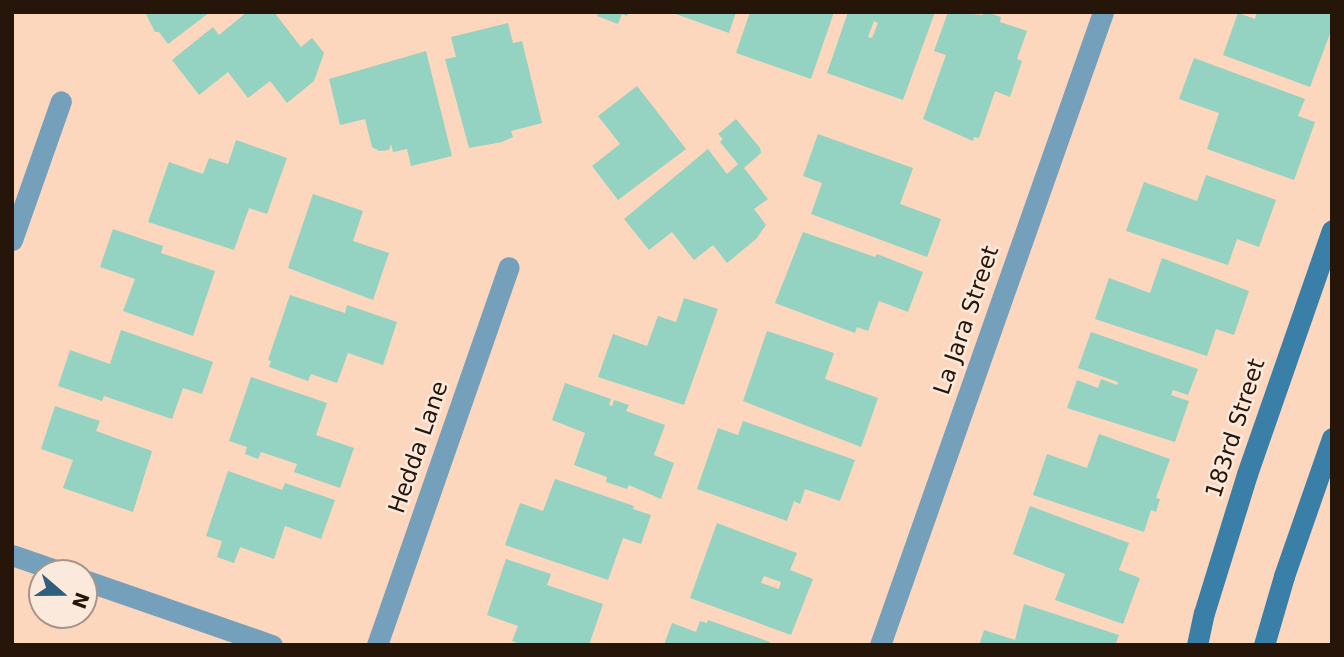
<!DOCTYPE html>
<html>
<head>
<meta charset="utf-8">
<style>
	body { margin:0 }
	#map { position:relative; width:1344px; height:657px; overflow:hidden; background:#fcd7bd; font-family:"DejaVu Sans",sans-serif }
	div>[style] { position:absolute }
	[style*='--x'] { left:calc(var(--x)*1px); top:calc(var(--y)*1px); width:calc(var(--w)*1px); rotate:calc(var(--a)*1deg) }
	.building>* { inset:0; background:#94d2c2 }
	.street>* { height:21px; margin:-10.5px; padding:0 10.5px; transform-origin:10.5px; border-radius:10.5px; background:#75a0bb }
	.secondary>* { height:21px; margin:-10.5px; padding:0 10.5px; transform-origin:10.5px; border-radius:10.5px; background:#3a7fa8 }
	span { translate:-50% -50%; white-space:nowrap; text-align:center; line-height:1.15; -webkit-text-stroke:5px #fbe9dc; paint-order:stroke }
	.street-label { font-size:23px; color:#26160a }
	.frame { position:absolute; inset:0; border:14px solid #26160a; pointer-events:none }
	.north { position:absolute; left:28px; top:559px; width:70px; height:70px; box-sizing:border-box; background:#fbe9dc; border:2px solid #a69588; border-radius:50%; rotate:110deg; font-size:19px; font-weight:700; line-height:28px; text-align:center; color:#26160a }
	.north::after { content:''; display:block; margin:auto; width:24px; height:32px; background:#2f617f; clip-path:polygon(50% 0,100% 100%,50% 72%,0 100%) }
</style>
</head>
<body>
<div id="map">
	<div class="building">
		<i style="clip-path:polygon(145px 12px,210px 12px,168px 44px,159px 32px,155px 32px)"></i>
		<i style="clip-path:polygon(247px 12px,274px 12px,301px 47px,312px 38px,324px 53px,314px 81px,287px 103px,270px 81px,248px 98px,228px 72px,199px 95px,172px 60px,213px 27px,219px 35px)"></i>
		<i style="clip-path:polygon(599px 12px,629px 12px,627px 16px,622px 14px,618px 24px,597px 16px)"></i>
		<i style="clip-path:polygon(670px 12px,736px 12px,729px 33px)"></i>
		<i style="clip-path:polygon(750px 12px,834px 12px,811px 79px,736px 53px)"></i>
		<i style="clip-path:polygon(evenodd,848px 12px,935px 12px,903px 100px,827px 73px,848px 12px,874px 21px,878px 23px,872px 38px,868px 37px,874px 21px)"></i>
		<i style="clip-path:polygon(948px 12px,982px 15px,986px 12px,1001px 17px,1000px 22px,1027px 31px,1017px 59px,1022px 61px,1010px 97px,995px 91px,979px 138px,974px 137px,973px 141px,923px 119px,946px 55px,934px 51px)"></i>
		<i style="clip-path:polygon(1257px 12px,1332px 12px,1332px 28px,1310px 87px,1223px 55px,1238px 13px,1255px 19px)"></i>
		<i style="clip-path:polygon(508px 23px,513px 43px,522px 41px,542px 123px,511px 131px,513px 137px,502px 142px,469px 148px,445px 59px,456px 57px,451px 37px)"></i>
		<i style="clip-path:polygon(426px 51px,452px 156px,411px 166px,407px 149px,393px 152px,391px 144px,389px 150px,379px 151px,372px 147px,365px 119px,340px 125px,329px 79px)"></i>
		<i style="clip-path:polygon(1194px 58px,1305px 99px,1298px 116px,1315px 122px,1294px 180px,1207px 149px,1219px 113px,1179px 99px)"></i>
		<i style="clip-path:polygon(637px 86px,686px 149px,618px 200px,592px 166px,620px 144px,598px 116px)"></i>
		<i style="clip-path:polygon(736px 119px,760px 148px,761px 153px,744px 168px,768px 199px,754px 209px,766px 225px,756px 239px,727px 263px,713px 245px,694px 260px,672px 232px,649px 250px,624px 219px,708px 149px,727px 174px,738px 164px,720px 142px,723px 139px,718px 134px)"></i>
		<i style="clip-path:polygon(818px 134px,913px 168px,900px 204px,941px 219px,927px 257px,811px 214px,822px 183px,803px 176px)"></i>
		<i style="clip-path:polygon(236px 140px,287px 158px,267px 214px,249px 208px,234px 250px,148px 222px,169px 162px,203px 174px,209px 158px,228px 164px)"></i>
		<i style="clip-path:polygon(1206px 175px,1276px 200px,1259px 247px,1237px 239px,1228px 265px,1126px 231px,1144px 182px,1197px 201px)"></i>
		<i style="clip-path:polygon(313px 194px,363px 211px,353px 241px,389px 253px,373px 300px,288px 268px)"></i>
		<i style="clip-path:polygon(113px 229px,163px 246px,161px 253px,215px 271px,193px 336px,123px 311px,135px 279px,100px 267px)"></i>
		<i style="clip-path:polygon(803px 232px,875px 257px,877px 254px,923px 272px,908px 312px,879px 301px,868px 331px,857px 327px,855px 333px,775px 303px)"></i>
		<i style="clip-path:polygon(1162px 258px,1249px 291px,1234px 335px,1216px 329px,1207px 356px,1095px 319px,1109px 278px,1150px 293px)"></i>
		<i style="clip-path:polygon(290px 295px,345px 313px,347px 305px,397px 322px,383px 365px,348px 353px,337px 383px,311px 374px,308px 381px,269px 367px,271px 361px,268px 360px)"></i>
		<i style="clip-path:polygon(684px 298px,718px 309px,684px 405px,598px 377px,613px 334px,647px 346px,658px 316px,676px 322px)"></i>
		<i style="clip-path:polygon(121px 330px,213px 362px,202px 394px,183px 388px,172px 419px,104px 396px,102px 401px,58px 386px,70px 350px,110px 364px)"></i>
		<i style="clip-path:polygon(767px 331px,834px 353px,825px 379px,878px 398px,861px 447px,743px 401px)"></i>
		<i style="clip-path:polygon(1091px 332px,1198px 369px,1188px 395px,1173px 390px,1171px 395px,1189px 401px,1175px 442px,1067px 408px,1077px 380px,1098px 388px,1101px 379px,1117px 385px,1118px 382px,1078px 368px)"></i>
		<i style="clip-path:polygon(251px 377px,327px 403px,316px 435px,354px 448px,340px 488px,294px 472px,297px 464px,261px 452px,258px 459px,245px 454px,247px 447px,229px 441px)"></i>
		<i style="clip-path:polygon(565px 383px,611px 399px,609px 405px,612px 406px,614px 400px,629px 405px,626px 411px,665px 425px,654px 455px,674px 463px,661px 499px,629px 485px,627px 489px,606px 482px,607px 477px,574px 465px,585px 433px,552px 420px)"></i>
		<i style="clip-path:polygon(55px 406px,100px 421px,96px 431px,152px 451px,133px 512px,63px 488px,73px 460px,41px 449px)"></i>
		<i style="clip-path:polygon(743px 421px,855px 460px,840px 501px,805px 489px,800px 504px,794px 501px,787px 521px,697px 489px,718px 428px,738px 435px)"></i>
		<i style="clip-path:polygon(1099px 434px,1170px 459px,1156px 498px,1160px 499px,1156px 512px,1151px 510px,1144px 532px,1033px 495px,1047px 454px,1087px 468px)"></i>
		<i style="clip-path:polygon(228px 471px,282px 490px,285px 483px,335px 500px,321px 539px,285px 526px,274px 559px,240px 547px,234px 563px,217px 557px,222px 541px,206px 536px)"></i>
		<i style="clip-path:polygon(555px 479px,634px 506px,633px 509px,651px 515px,641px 544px,623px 538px,608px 580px,505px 545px,520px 503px,543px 511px)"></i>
		<i style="clip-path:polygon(1030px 506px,1129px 543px,1119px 570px,1140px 578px,1123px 624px,1055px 600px,1065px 574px,1013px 554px)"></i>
		<i style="clip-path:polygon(evenodd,717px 523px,797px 553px,790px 570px,813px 579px,791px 635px,690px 598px,717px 523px,764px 576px,781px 582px,779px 589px,761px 583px,764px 576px)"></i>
		<i style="clip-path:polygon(506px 559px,551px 574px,547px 585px,603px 604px,589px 645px,523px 645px,512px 641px,518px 626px,487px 615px)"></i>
		<i style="clip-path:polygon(1024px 604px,1119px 635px,1115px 645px,979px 645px,984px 630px,1015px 640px)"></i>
		<i style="clip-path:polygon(708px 620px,770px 642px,769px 645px,664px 645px,672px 623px,696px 632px,700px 621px,707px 623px)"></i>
	</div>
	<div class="street">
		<i style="--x:12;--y:240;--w:147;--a:-70.6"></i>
		<i style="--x:12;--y:555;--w:55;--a:19.1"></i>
		<i style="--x:84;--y:580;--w:199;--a:19.1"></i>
		<i style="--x:377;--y:645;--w:400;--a:-70.8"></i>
		<i style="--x:880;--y:645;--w:671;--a:-70.59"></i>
	</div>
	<div class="secondary">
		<i style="--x:1197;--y:645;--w:33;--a:-78"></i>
		<i style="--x:1204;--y:613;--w:145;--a:-72.8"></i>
		<i style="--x:1247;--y:474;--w:258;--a:-70.8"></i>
		<i style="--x:1264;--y:645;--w:72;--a:-73.8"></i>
		<i style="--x:1284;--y:576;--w:146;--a:-70.8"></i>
	</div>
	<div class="street-label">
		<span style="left:966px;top:320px;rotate:-71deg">La Jara Street</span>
		<span style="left:1235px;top:428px;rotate:-72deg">183rd Street</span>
		<span style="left:418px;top:447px;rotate:-71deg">Hedda Lane</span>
	</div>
	<div class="frame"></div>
	<div class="north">N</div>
</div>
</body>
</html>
